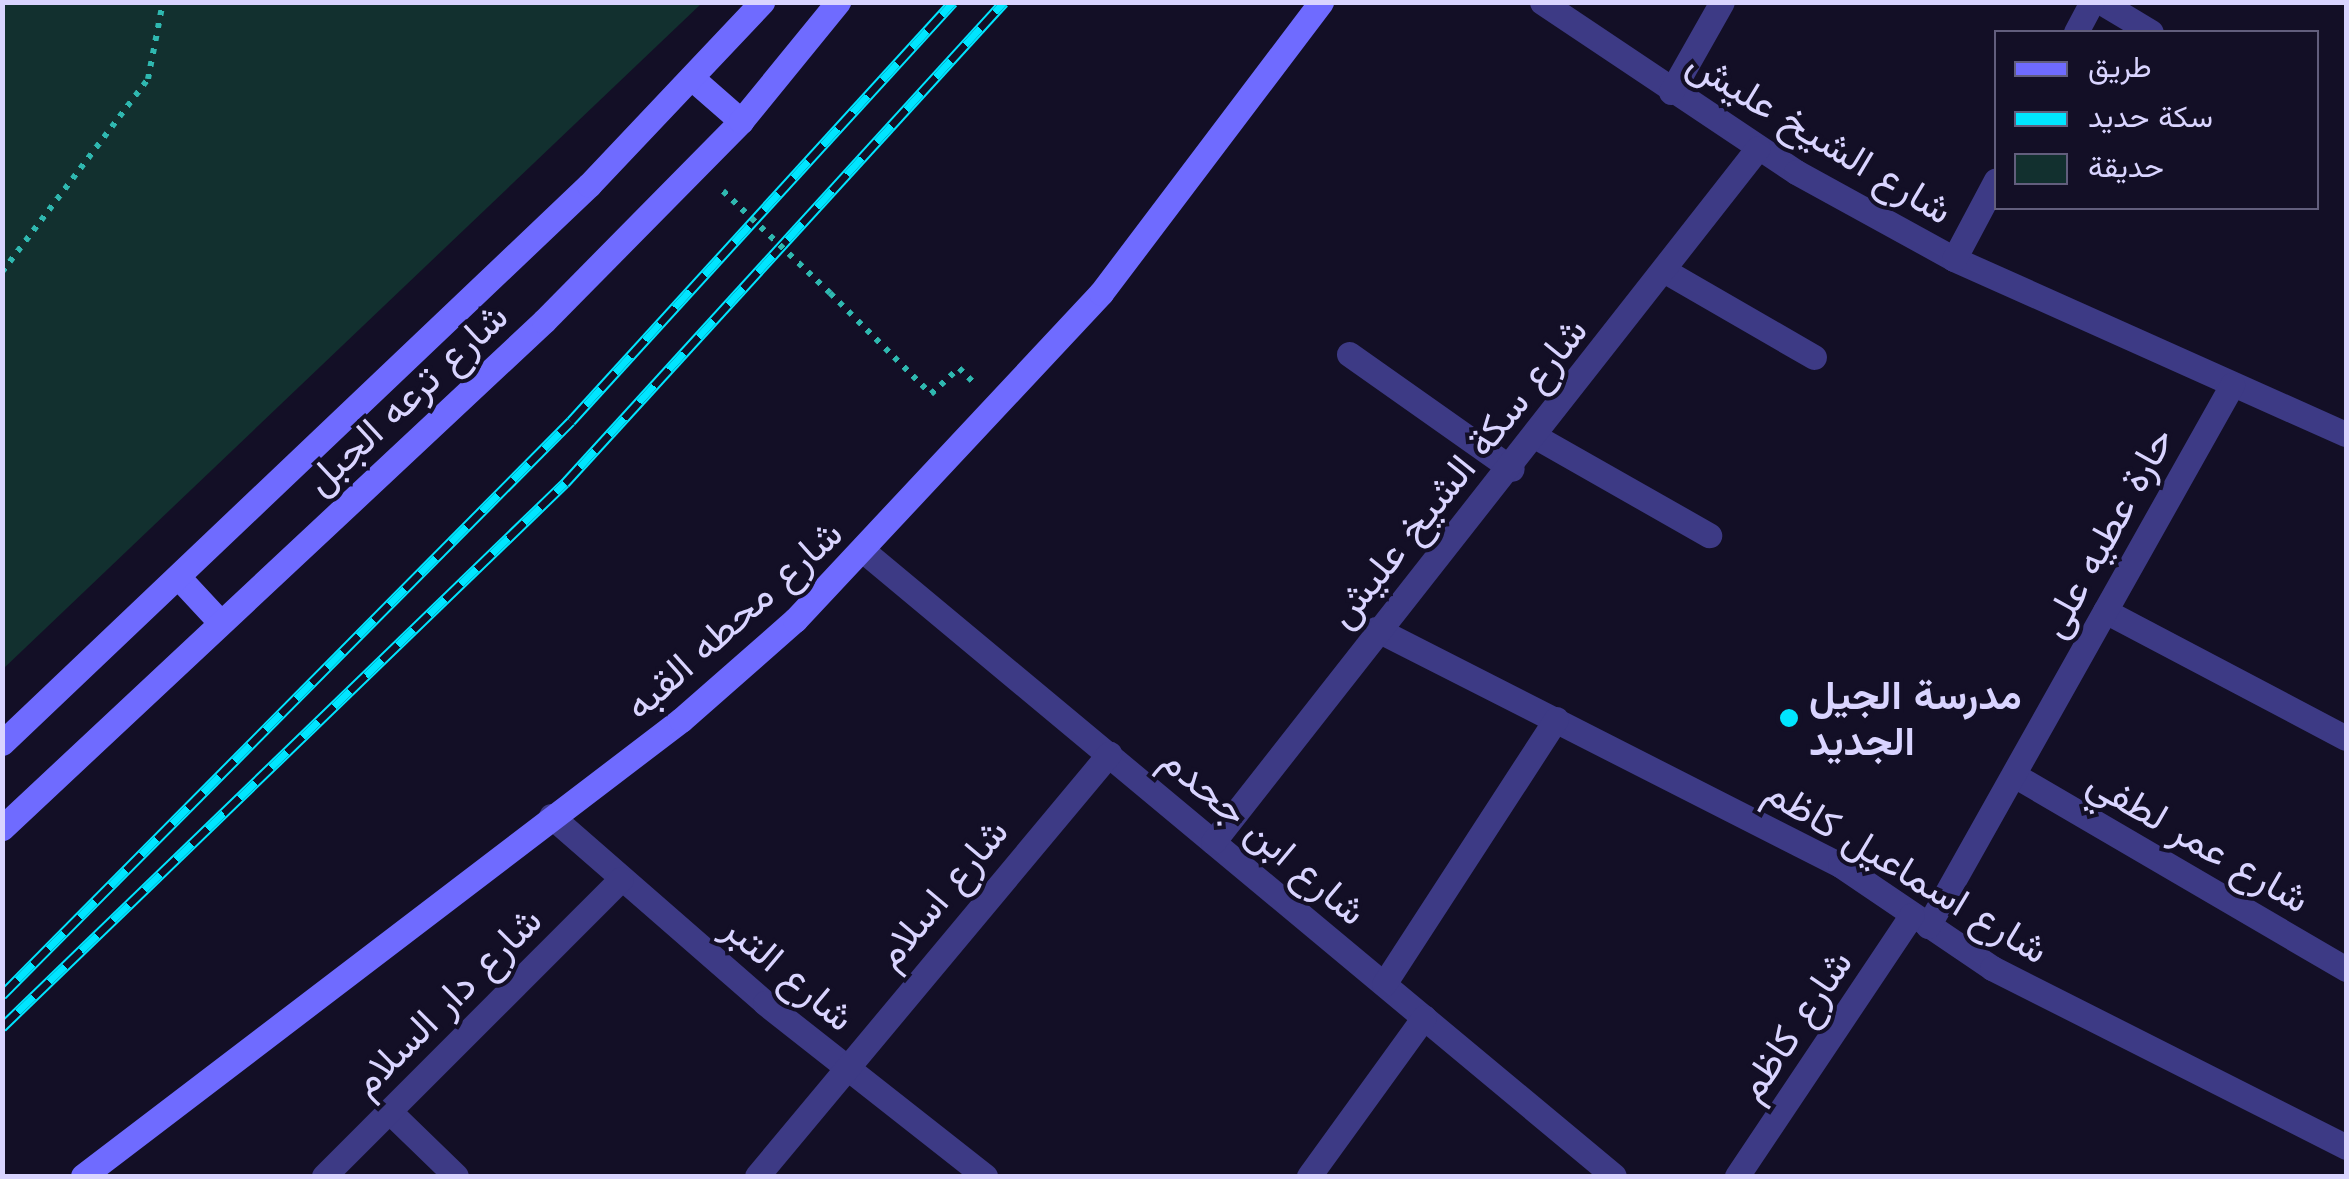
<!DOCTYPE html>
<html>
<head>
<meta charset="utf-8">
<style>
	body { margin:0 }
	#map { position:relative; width:2349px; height:1179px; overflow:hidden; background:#130f26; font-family:Jost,Vazirmatn,sans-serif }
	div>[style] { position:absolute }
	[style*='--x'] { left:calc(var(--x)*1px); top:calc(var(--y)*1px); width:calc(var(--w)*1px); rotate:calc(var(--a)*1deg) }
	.green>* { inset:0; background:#12302f }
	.path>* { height:6px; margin-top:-3px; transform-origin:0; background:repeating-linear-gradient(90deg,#2fb8b0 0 5px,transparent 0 13px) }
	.street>* { height:25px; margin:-12.5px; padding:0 12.5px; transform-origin:12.5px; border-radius:12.5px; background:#3d3a85 }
	.secondary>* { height:25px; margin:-12.5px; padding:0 12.5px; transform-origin:12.5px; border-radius:12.5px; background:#6f6bff }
	.rail>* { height:11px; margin-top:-5.5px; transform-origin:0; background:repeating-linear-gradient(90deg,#130f26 0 22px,#00e5ff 0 44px); box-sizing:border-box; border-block:2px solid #00e5ff }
	.path-bridge>* { height:6px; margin-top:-3px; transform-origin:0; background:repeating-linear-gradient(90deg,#2fb8b0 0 5px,transparent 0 13px) }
	.dots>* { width:28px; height:28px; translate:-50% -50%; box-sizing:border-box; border:5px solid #130f26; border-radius:50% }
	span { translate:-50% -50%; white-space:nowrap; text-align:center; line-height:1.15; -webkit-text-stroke:8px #130f26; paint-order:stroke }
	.street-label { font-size:40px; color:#d9d4ff }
	.poi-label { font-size:40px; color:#d9d4ff; font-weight:700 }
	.left { translate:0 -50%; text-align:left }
	.frame { position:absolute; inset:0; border:5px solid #d9d4ff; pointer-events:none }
	.legend { position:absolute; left:1994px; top:30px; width:325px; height:180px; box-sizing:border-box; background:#130f26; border:2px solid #625e7d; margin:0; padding:12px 18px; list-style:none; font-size:30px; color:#d9d4ff }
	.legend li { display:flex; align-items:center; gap:20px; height:50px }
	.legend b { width:50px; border:2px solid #625e7d }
</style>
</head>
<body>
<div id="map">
	<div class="green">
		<i style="clip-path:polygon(3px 2px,702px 2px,702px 3px,3px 669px)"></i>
	</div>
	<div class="path">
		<i style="--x:2;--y:272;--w:242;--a:-52.9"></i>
		<i style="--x:148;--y:79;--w:78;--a:-79"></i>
		<i style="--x:830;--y:293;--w:143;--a:45"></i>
		<i style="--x:931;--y:394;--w:38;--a:-43"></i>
		<i style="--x:959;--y:368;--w:24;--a:45"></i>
	</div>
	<div class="street">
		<i style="--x:1542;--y:2;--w:306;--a:33.8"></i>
		<i style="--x:1796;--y:172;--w:180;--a:28.8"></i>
		<i style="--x:1954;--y:259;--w:429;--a:24.1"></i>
		<i style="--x:2101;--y:2;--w:58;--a:31"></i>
		<i style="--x:2076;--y:32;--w:34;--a:-62"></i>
		<i style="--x:1671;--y:92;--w:103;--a:-60.5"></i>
		<i style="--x:1954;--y:259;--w:89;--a:-62"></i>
		<i style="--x:1665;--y:271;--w:172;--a:30"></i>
		<i style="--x:1349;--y:354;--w:199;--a:35.2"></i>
		<i style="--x:1538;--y:438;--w:197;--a:29.6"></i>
		<i style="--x:866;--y:553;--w:973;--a:39.79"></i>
		<i style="--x:2105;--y:611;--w:272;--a:27.8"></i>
		<i style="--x:1376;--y:629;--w:521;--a:26.96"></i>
		<i style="--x:1840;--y:865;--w:184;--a:34.1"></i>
		<i style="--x:1992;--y:968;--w:397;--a:26.8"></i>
		<i style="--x:2014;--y:775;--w:385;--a:30.3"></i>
		<i style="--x:551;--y:816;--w:284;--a:41.1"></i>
		<i style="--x:765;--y:1003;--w:280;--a:38.2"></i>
		<i style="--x:1213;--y:842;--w:882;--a:-51.86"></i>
		<i style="--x:1928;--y:926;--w:621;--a:-60.67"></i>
		<i style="--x:1384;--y:984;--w:316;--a:-57"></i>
		<i style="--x:389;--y:1111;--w:93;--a:44.1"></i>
		<i style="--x:324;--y:1176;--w:420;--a:-45"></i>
		<i style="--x:757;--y:1176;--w:550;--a:-50.17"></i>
		<i style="--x:1309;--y:1176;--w:196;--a:-54.1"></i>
		<i style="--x:1737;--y:1176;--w:314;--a:-56.2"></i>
	</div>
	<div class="secondary">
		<i style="--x:693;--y:79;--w:64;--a:41.2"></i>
		<i style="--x:181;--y:580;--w:57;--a:47.1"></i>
		<i style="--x:2;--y:743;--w:810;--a:-43.55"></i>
		<i style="--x:589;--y:185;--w:252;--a:-46.6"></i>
		<i style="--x:2;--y:828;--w:742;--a:-43.09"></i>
		<i style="--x:544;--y:321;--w:281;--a:-45.4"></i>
		<i style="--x:741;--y:121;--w:154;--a:-50.8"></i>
		<i style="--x:83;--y:1176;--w:752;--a:-37.33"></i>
		<i style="--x:681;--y:720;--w:152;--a:-41.3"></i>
		<i style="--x:795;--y:620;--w:448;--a:-46.9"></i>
		<i style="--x:1101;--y:293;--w:365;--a:-52.9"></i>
	</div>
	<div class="rail">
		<i style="--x:2;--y:995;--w:808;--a:-45.25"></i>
		<i style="--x:571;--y:421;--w:567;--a:-47.64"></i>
		<i style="--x:2;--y:1027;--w:783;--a:-44.02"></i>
		<i style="--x:565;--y:483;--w:651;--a:-47.61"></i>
	</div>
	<div class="path-bridge">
		<i style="--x:723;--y:191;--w:148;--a:43.6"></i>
	</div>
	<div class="dots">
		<i style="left:1789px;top:718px;background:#00e5ff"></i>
	</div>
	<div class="street-label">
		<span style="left:1820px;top:136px;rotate:31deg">شارع الشيخ عليش</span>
		<span style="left:406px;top:398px;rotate:-43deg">شارع ترعه الجبل</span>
		<span style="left:1457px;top:472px;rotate:-51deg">شارع سكة الشيخ عليش</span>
		<span style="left:2106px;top:532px;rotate:-61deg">حارة عطيه على</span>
		<span style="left:733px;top:619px;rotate:-42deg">شارع محطه القبه</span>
		<span style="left:1264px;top:835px;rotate:40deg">شارع ابن جحدم</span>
		<span style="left:2199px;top:840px;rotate:30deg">شارع عمر لطفي</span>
		<span style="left:1907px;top:870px;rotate:31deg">شارع اسماعيل كاظم</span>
		<span style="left:941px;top:893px;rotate:-50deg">شارع اسلام</span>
		<span style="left:789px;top:972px;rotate:40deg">شارع التبر</span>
		<span style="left:446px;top:1001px;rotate:-45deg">شارع دار السلام</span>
		<span style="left:1794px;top:1025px;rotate:-56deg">شارع كاظم</span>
	</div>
	<div class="poi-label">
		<span class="left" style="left:1809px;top:718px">مدرسة الجيل<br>الجديد</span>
	</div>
	<div class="frame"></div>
	<ul class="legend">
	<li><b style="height:12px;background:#6f6bff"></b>طريق</li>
	<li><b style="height:12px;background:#00e5ff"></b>سكة حديد</li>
	<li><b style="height:28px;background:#12302f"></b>حديقة</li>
	</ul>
</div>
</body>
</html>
